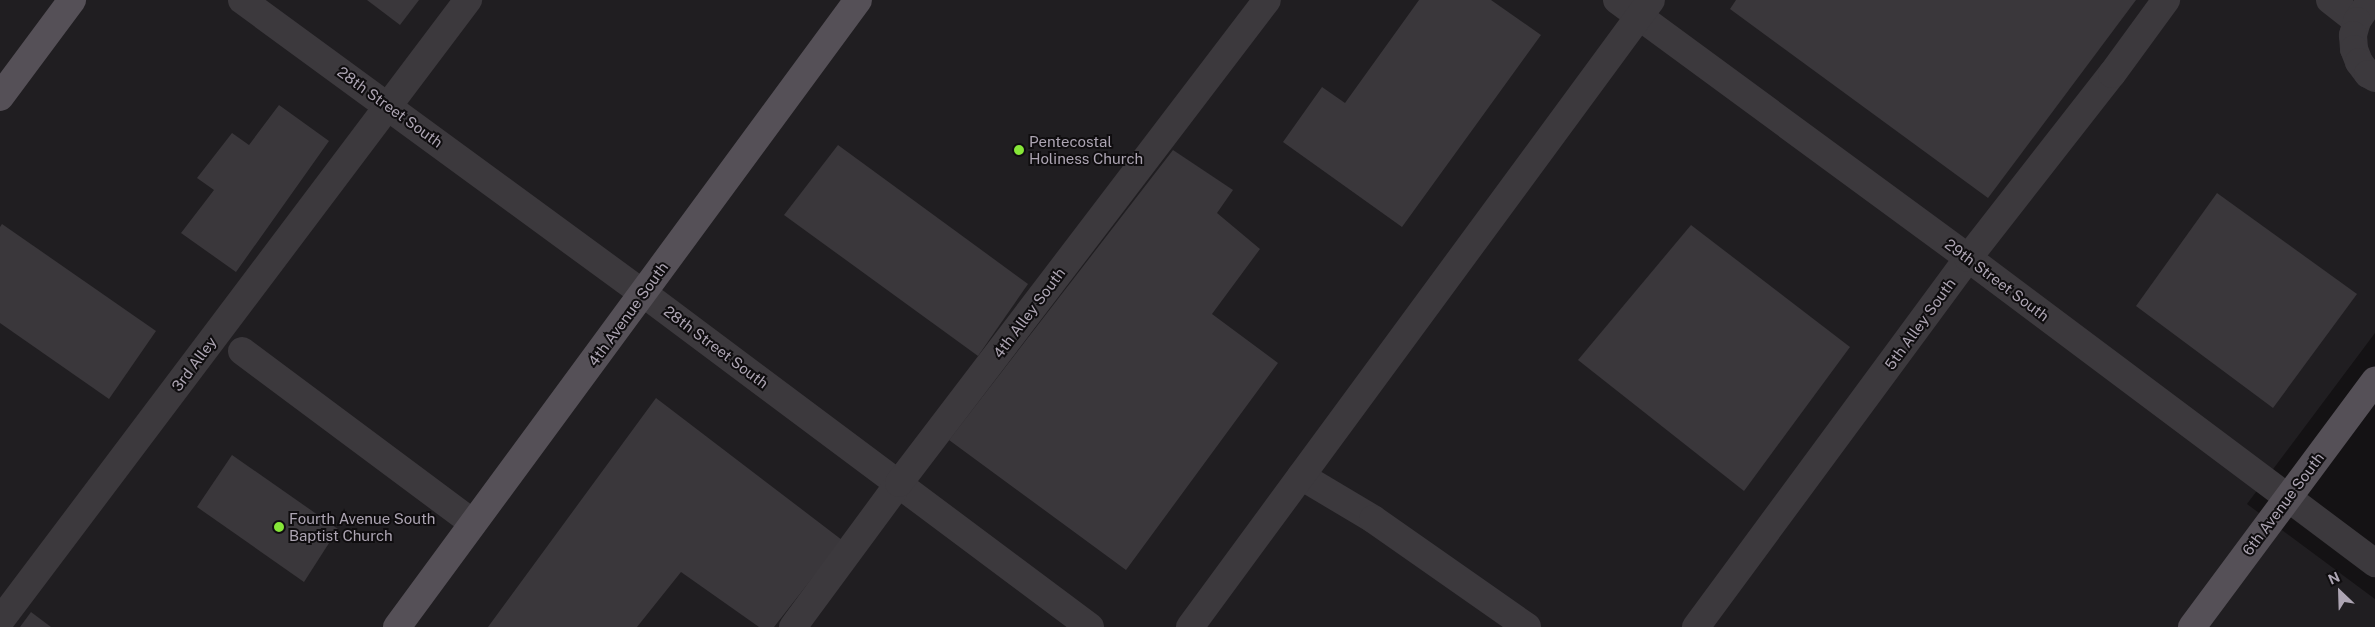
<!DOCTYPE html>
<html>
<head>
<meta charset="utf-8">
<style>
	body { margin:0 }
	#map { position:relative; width:2375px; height:627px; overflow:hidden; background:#141214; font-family:"Public Sans",sans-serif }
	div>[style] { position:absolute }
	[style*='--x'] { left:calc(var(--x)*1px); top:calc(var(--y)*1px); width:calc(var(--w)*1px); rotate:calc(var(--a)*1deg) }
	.built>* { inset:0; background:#201e21 }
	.building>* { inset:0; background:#3a373b }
	.minor>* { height:28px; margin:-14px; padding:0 14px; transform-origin:14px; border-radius:14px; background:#3c393d }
	.major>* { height:28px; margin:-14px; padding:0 14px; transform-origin:14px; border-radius:14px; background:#555057 }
	.dots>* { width:14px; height:14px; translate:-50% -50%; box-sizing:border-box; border:2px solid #0f0d0f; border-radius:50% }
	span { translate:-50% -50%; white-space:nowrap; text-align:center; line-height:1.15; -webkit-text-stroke:4px #0f0d0f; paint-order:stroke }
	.street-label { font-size:15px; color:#ada5b3 }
	.poi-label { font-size:15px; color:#ada5b3 }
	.left { translate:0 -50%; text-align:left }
	.north { position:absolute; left:2315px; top:567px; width:50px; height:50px; -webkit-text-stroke:4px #0f0d0f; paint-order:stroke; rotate:336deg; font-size:14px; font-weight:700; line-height:20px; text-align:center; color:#ada5b3 }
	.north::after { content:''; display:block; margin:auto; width:18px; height:22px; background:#ada5b3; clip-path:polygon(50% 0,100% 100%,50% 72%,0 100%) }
</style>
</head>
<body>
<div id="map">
	<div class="built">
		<i style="clip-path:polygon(0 0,2375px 0,2375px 333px,2247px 504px,2375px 599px,2375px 627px,0 627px)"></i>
	</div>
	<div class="building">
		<i style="clip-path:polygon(367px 0,419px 0,400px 25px)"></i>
		<i style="clip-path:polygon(1419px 0,1491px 0,1541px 35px,1402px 227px,1283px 142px,1322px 87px,1345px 103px)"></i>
		<i style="clip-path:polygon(1736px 0,2136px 0,1988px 198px,1730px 9px)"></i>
		<i style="clip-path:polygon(279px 105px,329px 141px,236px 272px,181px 233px,214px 190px,197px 178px,232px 133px,249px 145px)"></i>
		<i style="clip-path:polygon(838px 145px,1028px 284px,978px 356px,784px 215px)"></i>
		<i style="clip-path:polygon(1173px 150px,1233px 190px,1217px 213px,1260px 249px,1212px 314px,1278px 363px,1126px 570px,949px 440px)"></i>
		<i style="clip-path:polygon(2217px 193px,2357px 294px,2273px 408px,2136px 306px)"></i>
		<i style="clip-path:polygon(2px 224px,156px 331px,109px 399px,0 323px,0 227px)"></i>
		<i style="clip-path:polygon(1691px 225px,1850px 347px,1744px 491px,1578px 360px)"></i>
		<i style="clip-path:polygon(656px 398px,842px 540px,774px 627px,759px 627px,681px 572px,637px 627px,488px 627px)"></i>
		<i style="clip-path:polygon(232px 455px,338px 529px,304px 582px,197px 507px)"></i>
		<i style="clip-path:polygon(31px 612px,51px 627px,20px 627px)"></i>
	</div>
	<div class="minor">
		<i style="--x:242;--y:0;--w:497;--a:36.2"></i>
		<i style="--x:643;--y:293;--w:558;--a:36.77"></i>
		<i style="--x:1617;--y:0;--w:436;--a:36.3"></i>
		<i style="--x:1968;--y:258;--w:509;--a:36.85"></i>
		<i style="--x:2330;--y:0;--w:34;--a:38"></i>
		<i style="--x:2375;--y:2;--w:12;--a:145"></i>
		<i style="--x:2365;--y:9;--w:14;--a:124"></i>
		<i style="--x:2357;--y:21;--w:15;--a:106"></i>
		<i style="--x:2353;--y:35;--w:14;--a:86"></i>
		<i style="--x:2354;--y:49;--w:14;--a:69"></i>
		<i style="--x:2359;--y:62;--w:15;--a:53"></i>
		<i style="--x:2368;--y:74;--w:8;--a:30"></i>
		<i style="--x:242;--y:351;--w:288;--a:36.7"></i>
		<i style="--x:1301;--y:476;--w:84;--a:30.8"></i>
		<i style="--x:1373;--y:519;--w:188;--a:35"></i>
		<i style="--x:0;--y:621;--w:778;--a:-53"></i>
		<i style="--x:793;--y:627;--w:179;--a:-53.6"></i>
		<i style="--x:899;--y:483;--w:607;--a:-52.7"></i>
		<i style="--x:1190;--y:627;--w:778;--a:-53.67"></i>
		<i style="--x:1696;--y:627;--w:458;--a:-53.6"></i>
		<i style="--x:1968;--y:258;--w:234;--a:-52"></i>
		<i style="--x:2112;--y:74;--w:92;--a:-53.9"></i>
	</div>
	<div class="major">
		<i style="--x:0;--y:97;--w:121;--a:-53.4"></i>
		<i style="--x:397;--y:627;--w:778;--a:-53.67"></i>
		<i style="--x:2192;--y:627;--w:307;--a:-53.4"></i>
	</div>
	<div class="dots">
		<i style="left:1019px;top:150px;background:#86e638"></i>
		<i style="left:279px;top:527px;background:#86e638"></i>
	</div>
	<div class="street-label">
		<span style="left:390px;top:107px;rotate:36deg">28th Street South</span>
		<span style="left:1997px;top:280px;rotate:37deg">29th Street South</span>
		<span style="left:1029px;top:313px;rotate:-53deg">4th Alley South</span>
		<span style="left:628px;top:314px;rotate:-54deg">4th Avenue South</span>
		<span style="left:1920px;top:324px;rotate:-54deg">5th Alley South</span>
		<span style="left:716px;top:347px;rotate:37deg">28th Street South</span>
		<span style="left:194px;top:364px;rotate:-53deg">3rd Alley</span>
		<span style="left:2283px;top:504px;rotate:-53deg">6th Avenue South</span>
	</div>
	<div class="poi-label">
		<span class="left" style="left:1029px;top:150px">Pentecostal<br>Holiness Church</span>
		<span class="left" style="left:289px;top:527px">Fourth Avenue South<br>Baptist Church</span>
	</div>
	<div class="north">N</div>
</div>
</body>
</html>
